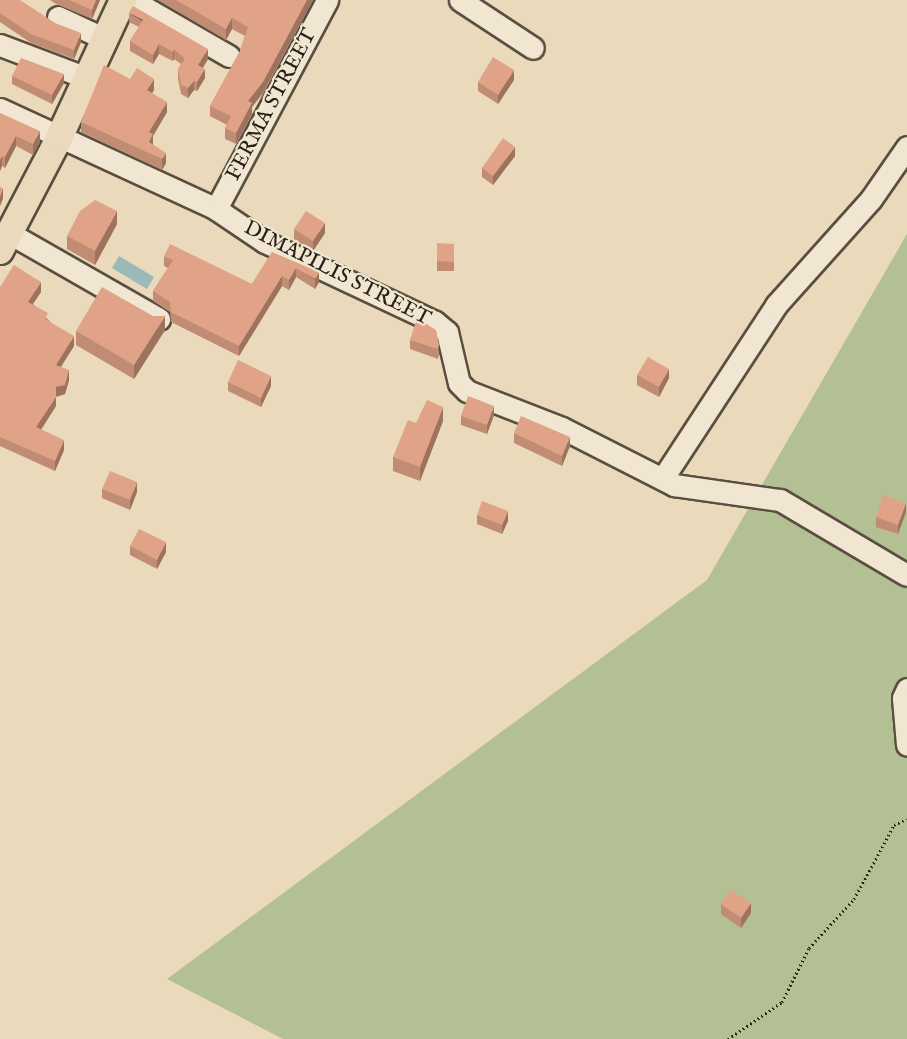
<!DOCTYPE html>
<html>
<head>
<meta charset="utf-8">
<style>
	body { margin:0 }
	#map { position:relative; width:907px; height:1039px; overflow:hidden; background:#ead9ba; font-family:"IM FELL English",serif }
	div>[style] { position:absolute }
	[style*='--x'] { left:calc(var(--x)*1px); top:calc(var(--y)*1px); width:calc(var(--w)*1px); rotate:calc(var(--a)*1deg) }
	.green>* { inset:0; background:#b2c093 }
	.water>* { inset:0; background:#9ab9b8 }
	.path>* { height:3px; margin-top:-1.5px; transform-origin:0; background:repeating-linear-gradient(90deg,#2a2017 0 1.5px,transparent 0 4.5px) }
	.roads { filter:drop-shadow(2px 0 #5a4e40) drop-shadow(-2px 0 #5a4e40) drop-shadow(0 2px #5a4e40) drop-shadow(0 -2px #5a4e40) }
	.minor>* { height:21px; margin:-10.5px; padding:0 10.5px; transform-origin:10.5px; border-radius:10.5px; background:#f1e6d2 }
	.major>* { height:26px; margin:-13px; padding:0 13px; transform-origin:13px; border-radius:13px; background:#ead9ba }
	.wall>* { inset:0; background:#c18c74 }
	.shaded-wall>* { inset:0; background:#9d725e }
	.building>* { inset:0; background:#e0a387 }
	span { translate:-50% -50%; white-space:nowrap; text-align:center; line-height:1.15; -webkit-text-stroke:4.5px #f1e6d2; paint-order:stroke }
	.street-label { font-size:21px; color:#2a2017 }
</style>
</head>
<body>
<div id="map">
	<div class="green">
		<i style="clip-path:polygon(907px 234px,907px 1039px,283px 1039px,167px 979px,707px 580px)"></i>
	</div>
	<div class="water">
		<i style="clip-path:polygon(119px 256px,154px 277px,147px 289px,112px 268px)"></i>
	</div>
	<div class="path">
		<i style="--x:728;--y:1039;--w:65;--a:-34.4"></i>
		<i style="--x:782;--y:1002;--w:60;--a:-63.4"></i>
		<i style="--x:809;--y:948;--w:67;--a:-47.4"></i>
		<i style="--x:854;--y:899;--w:84;--a:-61.6"></i>
		<i style="--x:894;--y:825;--w:14;--a:-25"></i>
	</div>
	<div class="roads">
		<div class="minor">
			<i style="--x:132;--y:0;--w:112;--a:30"></i>
			<i style="--x:460;--y:0;--w:87;--a:33.3"></i>
			<i style="--x:58;--y:17;--w:52;--a:25.1"></i>
			<i style="--x:0;--y:45;--w:93;--a:20.8"></i>
			<i style="--x:0;--y:109;--w:238;--a:24.8"></i>
			<i style="--x:216;--y:209;--w:59;--a:34"></i>
			<i style="--x:265;--y:242;--w:188;--a:25.2"></i>
			<i style="--x:435;--y:322;--w:16;--a:40"></i>
			<i style="--x:447;--y:332;--w:52;--a:76.8"></i>
			<i style="--x:459;--y:383;--w:11;--a:45"></i>
			<i style="--x:467;--y:391;--w:102;--a:21.3"></i>
			<i style="--x:562;--y:428;--w:126;--a:27"></i>
			<i style="--x:674;--y:485;--w:107;--a:8.1"></i>
			<i style="--x:780;--y:500;--w:147;--a:30.6"></i>
			<i style="--x:216;--y:209;--w:237;--a:-62"></i>
			<i style="--x:9;--y:233;--w:173;--a:29.8"></i>
			<i style="--x:663;--y:478;--w:207;--a:-56.8"></i>
			<i style="--x:776;--y:305;--w:142;--a:-48.1"></i>
			<i style="--x:871;--y:199;--w:63;--a:-55.3"></i>
			<i style="--x:907;--y:689;--w:10;--a:114"></i>
			<i style="--x:903;--y:698;--w:47;--a:85.1"></i>
		</div>
		<div class="major">
			<i style="--x:0;--y:251;--w:127;--a:-62.4"></i>
			<i style="--x:59;--y:138;--w:152;--a:-65.1"></i>
		</div>
	</div>
	<div class="wall">
		<i style="clip-path:polygon(0 0,81px 42px,74px 59px,31px 43px,0 22px)"></i>
		<i style="clip-path:polygon(50px 0,100px 0,92px 19px,56px 4px)"></i>
		<i style="clip-path:polygon(158px 0,313px 0,263px 93px,252px 107px,252px 114px,236px 144px,225px 139px,225px 128px,227px 125px,210px 116px,210px 106px,240px 51px,245px 36px,232px 29px,226px 40px)"></i>
		<i style="clip-path:polygon(129px 13px,208px 59px,203px 68px,205px 78px,197px 91px,194px 90px,188px 98px,181px 94px,178px 78px,178px 69px,181px 64px,174px 59px,173px 61px,159px 54px,153px 64px,130px 51px,130px 41px,139px 27px,129px 22px)"></i>
		<i style="clip-path:polygon(12px 76px,64px 83px,52px 104px,12px 84px)"></i>
		<i style="clip-path:polygon(130px 79px,154px 90px,152px 93px,167px 112px,153px 136px,153px 144px,166px 163px,162px 170px,81px 132px,81px 122px)"></i>
		<i style="clip-path:polygon(514px 80px,498px 104px,478px 91px,478px 82px)"></i>
		<i style="clip-path:polygon(0 113px,40px 142px,33px 155px,16px 146px,5px 168px,2px 166px,0 171px)"></i>
		<i style="clip-path:polygon(515px 156px,493px 185px,482px 177px,482px 168px)"></i>
		<i style="clip-path:polygon(117px 224px,95px 265px,67px 249px,67px 236px)"></i>
		<i style="clip-path:polygon(294px 229px,325px 233px,313px 251px,294px 239px)"></i>
		<i style="clip-path:polygon(454px 244px,454px 271px,437px 271px,437px 261px)"></i>
		<i style="clip-path:polygon(272px 252px,319px 282px,315px 289px,296px 277px,289px 290px,282px 286px,239px 356px,171px 322px,170px 312px,153px 301px,153px 291px,168px 268px,164px 266px,164px 256px,252px 284px)"></i>
		<i style="clip-path:polygon(0 287px,41px 292px,33px 304px,74px 346px,61px 367px,69px 380px,65px 394px,56px 396px,56px 406px,41px 430px,64px 450px,55px 471px,0 446px)"></i>
		<i style="clip-path:polygon(165px 330px,134px 379px,76px 345px,76px 331px)"></i>
		<i style="clip-path:polygon(436px 330px,439px 355px,438px 359px,410px 349px,410px 340px)"></i>
		<i style="clip-path:polygon(637px 375px,669px 378px,659px 397px,637px 385px)"></i>
		<i style="clip-path:polygon(228px 382px,271px 386px,261px 407px,228px 391px)"></i>
		<i style="clip-path:polygon(494px 415px,487px 434px,461px 425px,461px 416px)"></i>
		<i style="clip-path:polygon(443px 421px,420px 481px,393px 471px,393px 457px)"></i>
		<i style="clip-path:polygon(514px 433px,570px 446px,562px 466px,514px 443px)"></i>
		<i style="clip-path:polygon(102px 489px,137px 492px,130px 510px,102px 498px)"></i>
		<i style="clip-path:polygon(906px 512px,898px 534px,876px 527px,876px 517px)"></i>
		<i style="clip-path:polygon(477px 515px,508px 521px,502px 534px,477px 524px)"></i>
		<i style="clip-path:polygon(130px 546px,166px 552px,157px 569px,130px 555px)"></i>
		<i style="clip-path:polygon(721px 904px,751px 913px,741px 928px,721px 914px)"></i>
	</div>
	<div class="shaded-wall">
		<i style="clip-path:polygon(96px 0,100px 0,92px 19px,92px 10px)"></i>
		<i style="clip-path:polygon(307px 0,313px 0,263px 93px,252px 107px,252px 114px,236px 144px,236px 133px,248px 101px)"></i>
		<i style="clip-path:polygon(232px 18px,232px 29px,226px 40px,226px 29px)"></i>
		<i style="clip-path:polygon(81px 33px,81px 42px,74px 59px,74px 50px)"></i>
		<i style="clip-path:polygon(159px 44px,159px 54px,153px 64px,153px 55px)"></i>
		<i style="clip-path:polygon(174px 49px,174px 59px,173px 61px,173px 52px)"></i>
		<i style="clip-path:polygon(208px 49px,208px 59px,198px 75px,198px 65px)"></i>
		<i style="clip-path:polygon(205px 69px,205px 78px,197px 91px,197px 82px)"></i>
		<i style="clip-path:polygon(514px 70px,514px 80px,498px 104px,498px 95px)"></i>
		<i style="clip-path:polygon(64px 74px,64px 83px,52px 104px,52px 95px)"></i>
		<i style="clip-path:polygon(154px 79px,154px 90px,147px 101px,147px 90px)"></i>
		<i style="clip-path:polygon(194px 81px,194px 90px,188px 98px,188px 88px)"></i>
		<i style="clip-path:polygon(167px 102px,167px 112px,153px 136px,153px 144px,149px 152px,149px 132px)"></i>
		<i style="clip-path:polygon(40px 131px,40px 142px,33px 155px,33px 144px)"></i>
		<i style="clip-path:polygon(16px 136px,16px 146px,5px 168px,5px 157px)"></i>
		<i style="clip-path:polygon(515px 147px,515px 156px,493px 185px,493px 176px)"></i>
		<i style="clip-path:polygon(166px 153px,166px 163px,162px 170px,162px 159px)"></i>
		<i style="clip-path:polygon(2px 156px,2px 166px,0 171px,0 160px)"></i>
		<i style="clip-path:polygon(3px 188px,3px 199px,0 206px,0 196px)"></i>
		<i style="clip-path:polygon(117px 211px,117px 224px,95px 265px,95px 251px)"></i>
		<i style="clip-path:polygon(325px 223px,325px 233px,313px 251px,313px 241px)"></i>
		<i style="clip-path:polygon(296px 268px,296px 277px,289px 290px,289px 280px)"></i>
		<i style="clip-path:polygon(319px 272px,319px 282px,315px 289px,315px 279px)"></i>
		<i style="clip-path:polygon(282px 276px,282px 286px,239px 356px,239px 346px)"></i>
		<i style="clip-path:polygon(41px 282px,41px 292px,28px 311px,28px 302px)"></i>
		<i style="clip-path:polygon(165px 316px,165px 330px,134px 379px,134px 365px)"></i>
		<i style="clip-path:polygon(74px 336px,74px 346px,56px 374px,56px 365px)"></i>
		<i style="clip-path:polygon(669px 369px,669px 378px,659px 397px,659px 387px)"></i>
		<i style="clip-path:polygon(69px 370px,69px 380px,65px 394px,56px 397px,56px 387px)"></i>
		<i style="clip-path:polygon(271px 376px,271px 386px,261px 407px,261px 398px)"></i>
		<i style="clip-path:polygon(56px 397px,56px 406px,36px 437px,36px 427px)"></i>
		<i style="clip-path:polygon(494px 406px,494px 415px,487px 434px,487px 425px)"></i>
		<i style="clip-path:polygon(443px 407px,443px 421px,420px 481px,420px 467px)"></i>
		<i style="clip-path:polygon(570px 437px,570px 446px,562px 466px,562px 456px)"></i>
		<i style="clip-path:polygon(64px 440px,64px 450px,55px 471px,55px 461px)"></i>
		<i style="clip-path:polygon(137px 482px,137px 492px,130px 510px,130px 500px)"></i>
		<i style="clip-path:polygon(906px 503px,906px 512px,898px 534px,898px 525px)"></i>
		<i style="clip-path:polygon(508px 511px,508px 521px,502px 534px,502px 525px)"></i>
		<i style="clip-path:polygon(166px 542px,166px 552px,157px 569px,157px 560px)"></i>
		<i style="clip-path:polygon(751px 903px,751px 913px,741px 928px,741px 918px)"></i>
	</div>
	<div class="building">
		<i style="clip-path:polygon(0 0,20px 0,55px 23px,81px 33px,74px 50px,31px 34px,0 13px)"></i>
		<i style="clip-path:polygon(69px 0,96px 0,92px 10px)"></i>
		<i style="clip-path:polygon(176px 0,307px 0,263px 82px,248px 101px,252px 103px,236px 133px,225px 128px,231px 116px,210px 106px,240px 51px,248px 27px,232px 18px,226px 29px)"></i>
		<i style="clip-path:polygon(133px 6px,208px 49px,198px 65px,205px 69px,197px 82px,194px 81px,188px 88px,181px 85px,178px 69px,185px 59px,174px 49px,173px 52px,159px 44px,153px 55px,130px 41px,143px 20px,129px 13px)"></i>
		<i style="clip-path:polygon(493px 57px,514px 70px,498px 95px,478px 82px)"></i>
		<i style="clip-path:polygon(21px 58px,64px 74px,52px 95px,12px 76px)"></i>
		<i style="clip-path:polygon(104px 65px,130px 79px,137px 68px,154px 79px,147px 90px,167px 102px,149px 132px,153px 134px,149px 142px,166px 153px,162px 159px,81px 122px)"></i>
		<i style="clip-path:polygon(0 113px,40px 131px,33px 144px,16px 136px,5px 157px,2px 156px,0 160px)"></i>
		<i style="clip-path:polygon(503px 138px,515px 147px,493px 176px,482px 168px)"></i>
		<i style="clip-path:polygon(0 187px,3px 188px,0 196px)"></i>
		<i style="clip-path:polygon(95px 200px,117px 211px,95px 251px,67px 236px,80px 211px)"></i>
		<i style="clip-path:polygon(306px 211px,325px 223px,313px 241px,294px 229px)"></i>
		<i style="clip-path:polygon(437px 243px,454px 244px,454px 262px,437px 261px)"></i>
		<i style="clip-path:polygon(170px 244px,252px 284px,272px 252px,319px 272px,315px 279px,296px 268px,289px 280px,282px 276px,239px 346px,171px 312px,170px 302px,153px 291px,173px 260px,164px 256px)"></i>
		<i style="clip-path:polygon(14px 265px,41px 282px,28px 302px,48px 313px,45px 319px,74px 336px,56px 365px,69px 370px,65px 385px,56px 387px,56px 397px,36px 427px,64px 440px,55px 461px,0 437px,0 287px)"></i>
		<i style="clip-path:polygon(102px 287px,153px 316px,165px 316px,134px 365px,76px 331px)"></i>
		<i style="clip-path:polygon(417px 318px,436px 330px,439px 345px,438px 349px,410px 340px)"></i>
		<i style="clip-path:polygon(648px 357px,669px 369px,659px 387px,637px 375px)"></i>
		<i style="clip-path:polygon(238px 360px,271px 376px,261px 398px,228px 382px)"></i>
		<i style="clip-path:polygon(468px 396px,494px 406px,487px 425px,461px 416px)"></i>
		<i style="clip-path:polygon(427px 400px,443px 407px,420px 467px,393px 457px,408px 420px,416px 423px)"></i>
		<i style="clip-path:polygon(521px 416px,570px 437px,562px 456px,514px 433px)"></i>
		<i style="clip-path:polygon(110px 471px,137px 482px,130px 500px,102px 489px)"></i>
		<i style="clip-path:polygon(883px 495px,906px 503px,898px 525px,876px 517px)"></i>
		<i style="clip-path:polygon(482px 501px,508px 511px,502px 525px,477px 515px)"></i>
		<i style="clip-path:polygon(139px 529px,166px 542px,157px 560px,130px 546px)"></i>
		<i style="clip-path:polygon(730px 890px,751px 903px,741px 918px,721px 904px)"></i>
	</div>
	<div class="street-label">
		<span style="left:272px;top:105px;rotate:-62deg">FERMA STREET</span>
		<span style="left:337px;top:274px;rotate:27deg">DIMAPILIS STREET</span>
	</div>
</div>
</body>
</html>
